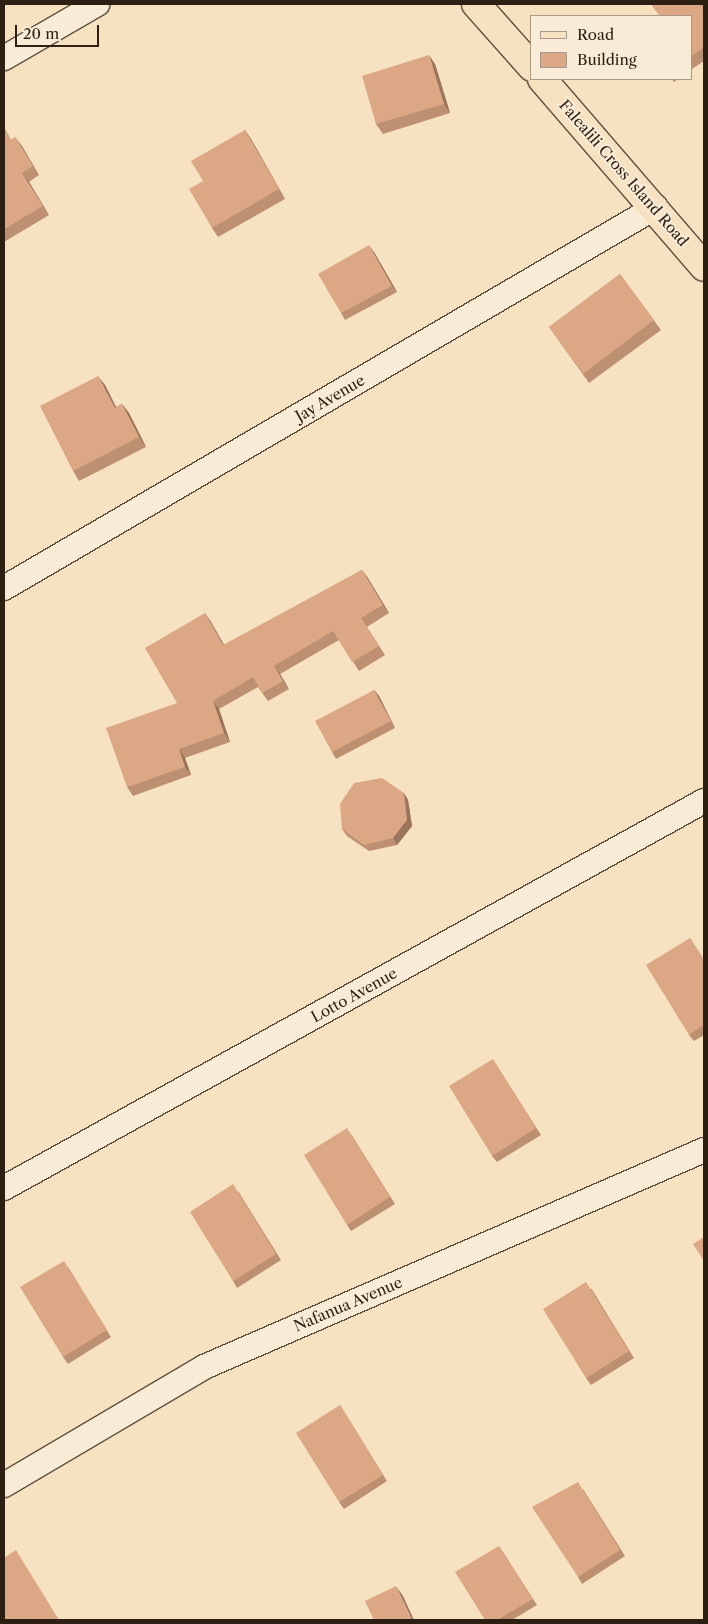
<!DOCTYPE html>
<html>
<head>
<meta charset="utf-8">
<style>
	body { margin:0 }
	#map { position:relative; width:708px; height:1624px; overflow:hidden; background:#f6e2c1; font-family:"Libre Caslon Text",serif }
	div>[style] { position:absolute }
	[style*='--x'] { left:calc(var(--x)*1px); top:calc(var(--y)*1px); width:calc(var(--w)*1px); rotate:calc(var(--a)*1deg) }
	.roads { filter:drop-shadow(1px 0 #5f503e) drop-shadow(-1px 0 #5f503e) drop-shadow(0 1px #5f503e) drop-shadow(0 -1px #5f503e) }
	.street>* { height:24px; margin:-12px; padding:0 12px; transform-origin:12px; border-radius:12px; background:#f9ecd7 }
	.primary>* { height:28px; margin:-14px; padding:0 14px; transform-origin:14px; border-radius:14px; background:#f6e2c1 }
	.wall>* { inset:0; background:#bd9072 }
	.shaded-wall>* { inset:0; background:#9a755c }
	.building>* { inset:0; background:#dca784 }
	span { translate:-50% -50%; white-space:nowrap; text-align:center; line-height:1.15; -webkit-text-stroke:4px #f9ecd7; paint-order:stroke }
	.street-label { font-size:15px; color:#2d1f12 }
	.frame { position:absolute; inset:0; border:5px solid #2d1f12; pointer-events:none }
	.legend { position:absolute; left:530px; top:15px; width:162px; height:65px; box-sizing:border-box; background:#f9ecd7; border:1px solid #a79a88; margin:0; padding:6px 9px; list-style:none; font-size:15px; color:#2d1f12 }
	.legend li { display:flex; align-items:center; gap:10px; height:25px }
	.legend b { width:25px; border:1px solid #a79a88 }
	.scale { position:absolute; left:15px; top:25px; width:84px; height:22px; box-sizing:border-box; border:2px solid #2d1f12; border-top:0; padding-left:6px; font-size:15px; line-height:18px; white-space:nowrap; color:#2d1f12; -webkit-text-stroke:4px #f9ecd7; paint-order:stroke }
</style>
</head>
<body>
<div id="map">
	<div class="roads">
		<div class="street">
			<i style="--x:4;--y:58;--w:108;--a:-30.1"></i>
			<i style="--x:4;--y:588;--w:755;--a:-30.3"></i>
			<i style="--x:4;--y:1188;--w:800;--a:-28.94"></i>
			<i style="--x:4;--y:1485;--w:232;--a:-30.5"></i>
			<i style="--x:204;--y:1367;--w:545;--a:-23.46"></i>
		</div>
		<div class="primary">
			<i style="--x:476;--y:4;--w:84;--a:48.4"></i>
			<i style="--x:542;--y:79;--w:248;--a:49.2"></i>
		</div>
	</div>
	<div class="wall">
		<i style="clip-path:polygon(704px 4px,704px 61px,692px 69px,692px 16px,659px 15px)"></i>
		<i style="clip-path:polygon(435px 64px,450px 113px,383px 134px,376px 124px)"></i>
		<i style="clip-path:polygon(672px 79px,678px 79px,674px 82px)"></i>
		<i style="clip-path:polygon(4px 127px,11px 140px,15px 137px,39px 175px,29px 182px,49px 215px,4px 242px)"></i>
		<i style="clip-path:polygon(245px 130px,251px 139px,285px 199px,218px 237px,212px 228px,203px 181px)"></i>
		<i style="clip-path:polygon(374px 252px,397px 292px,345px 320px,341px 313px)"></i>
		<i style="clip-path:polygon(620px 274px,661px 330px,589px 383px,549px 327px)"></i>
		<i style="clip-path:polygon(105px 385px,116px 407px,122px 404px,129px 413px,146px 447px,79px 481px,73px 471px)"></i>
		<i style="clip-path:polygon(362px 570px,389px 613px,367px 627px,385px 655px,359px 671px,339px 640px,280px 674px,289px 689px,268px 701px,258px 687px,219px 709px,230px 742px,185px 758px,191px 775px,133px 796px,127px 787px,177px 703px,205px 613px,211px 622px,224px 645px)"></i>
		<i style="clip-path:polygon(374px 690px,379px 696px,395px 728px,336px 759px,332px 752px)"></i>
		<i style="clip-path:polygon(404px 793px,408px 800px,412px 826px,397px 845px,369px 851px,347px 836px,342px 829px)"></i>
		<i style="clip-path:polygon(690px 938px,704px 960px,704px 1035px,694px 1041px,689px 1035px)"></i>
		<i style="clip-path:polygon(497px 1066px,541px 1135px,497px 1162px,492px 1156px)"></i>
		<i style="clip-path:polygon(351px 1134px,395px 1204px,351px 1231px,347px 1225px)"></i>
		<i style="clip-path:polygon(238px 1191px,281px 1260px,237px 1288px,233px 1281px)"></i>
		<i style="clip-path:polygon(68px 1267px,111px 1337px,68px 1364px,63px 1357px)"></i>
		<i style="clip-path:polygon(591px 1288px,634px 1358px,591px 1385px,586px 1378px)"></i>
		<i style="clip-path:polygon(340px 1405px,387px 1481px,344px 1509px,339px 1502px)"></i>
		<i style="clip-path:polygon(583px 1489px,625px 1556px,582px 1584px,578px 1577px)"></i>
		<i style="clip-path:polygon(499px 1546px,537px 1605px,512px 1620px,485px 1620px)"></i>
	</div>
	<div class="shaded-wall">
		<i style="clip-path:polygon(429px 55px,435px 64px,450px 113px,444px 104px)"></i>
		<i style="clip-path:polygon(245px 130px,251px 139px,285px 199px,279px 189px)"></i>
		<i style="clip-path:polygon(15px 137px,22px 146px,39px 175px,33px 166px)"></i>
		<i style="clip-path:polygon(22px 173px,29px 182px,49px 215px,43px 206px)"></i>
		<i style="clip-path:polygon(369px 245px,374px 252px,397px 292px,392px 286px)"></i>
		<i style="clip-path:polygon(98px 376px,105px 385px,121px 417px,115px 408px)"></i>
		<i style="clip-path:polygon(122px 404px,129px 413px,146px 447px,139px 437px)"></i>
		<i style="clip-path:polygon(362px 570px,368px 578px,389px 613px,383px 605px)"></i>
		<i style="clip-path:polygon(205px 613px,211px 622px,229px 654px,223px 645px)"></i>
		<i style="clip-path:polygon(274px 666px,280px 674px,289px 689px,283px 681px)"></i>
		<i style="clip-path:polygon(374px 690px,379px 696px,395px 728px,391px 721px)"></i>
		<i style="clip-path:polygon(213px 701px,219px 709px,230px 742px,224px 733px)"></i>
		<i style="clip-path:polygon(179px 749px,185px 758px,191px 775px,185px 767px)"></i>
		<i style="clip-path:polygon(404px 793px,408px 800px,412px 826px,397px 845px,393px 838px)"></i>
		<i style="clip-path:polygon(396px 1586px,403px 1596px,414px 1620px,412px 1620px)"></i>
	</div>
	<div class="building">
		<i style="clip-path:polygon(655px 4px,704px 4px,704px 47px,692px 56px,692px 16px,657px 16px,659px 15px,652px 6px)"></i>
		<i style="clip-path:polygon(429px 55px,444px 104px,376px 124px,362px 76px)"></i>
		<i style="clip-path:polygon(4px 128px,11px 140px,15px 137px,33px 166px,22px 173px,43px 206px,4px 229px)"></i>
		<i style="clip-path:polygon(245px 130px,279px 189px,212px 228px,189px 189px,203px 181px,191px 161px)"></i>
		<i style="clip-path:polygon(369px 245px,392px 286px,341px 313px,318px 274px)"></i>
		<i style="clip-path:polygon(620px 274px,654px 320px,583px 374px,549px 327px)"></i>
		<i style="clip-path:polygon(98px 376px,115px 408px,122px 404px,139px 437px,73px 471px,40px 406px)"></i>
		<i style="clip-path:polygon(362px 570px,383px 605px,361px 618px,379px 646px,352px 662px,333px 631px,274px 666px,283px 681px,262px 693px,253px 677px,213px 701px,224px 733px,179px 749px,185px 767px,127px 787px,106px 728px,177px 703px,145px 648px,205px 613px,223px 645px)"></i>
		<i style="clip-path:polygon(374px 690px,391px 721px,332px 752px,315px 721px)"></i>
		<i style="clip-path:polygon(382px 778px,404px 793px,407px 820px,393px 838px,364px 845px,342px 829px,340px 804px,354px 783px)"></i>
		<i style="clip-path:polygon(690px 938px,704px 961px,704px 1025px,689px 1035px,646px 965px)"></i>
		<i style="clip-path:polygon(493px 1059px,536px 1128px,492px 1156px,449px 1086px)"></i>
		<i style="clip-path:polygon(347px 1128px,390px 1197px,347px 1225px,304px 1155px)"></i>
		<i style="clip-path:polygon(233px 1184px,276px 1254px,233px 1281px,190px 1212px)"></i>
		<i style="clip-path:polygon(704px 1237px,704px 1261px,693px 1244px)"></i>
		<i style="clip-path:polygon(64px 1261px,107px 1330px,63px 1357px,20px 1287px)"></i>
		<i style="clip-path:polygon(586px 1282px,629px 1351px,586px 1378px,543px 1309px)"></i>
		<i style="clip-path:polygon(340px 1405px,383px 1475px,339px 1502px,296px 1433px)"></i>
		<i style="clip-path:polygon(578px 1482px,620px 1550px,578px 1577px,532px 1507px)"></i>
		<i style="clip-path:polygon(499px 1546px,533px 1599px,497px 1620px,485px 1620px,455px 1572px)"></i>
		<i style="clip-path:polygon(16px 1550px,59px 1620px,4px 1620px,4px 1558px)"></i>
		<i style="clip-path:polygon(396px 1586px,412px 1620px,374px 1620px,365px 1601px)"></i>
	</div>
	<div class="street-label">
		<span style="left:624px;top:173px;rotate:49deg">Falealili Cross Island Road</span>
		<span style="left:330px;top:398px;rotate:-30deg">Jay Avenue</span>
		<span style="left:354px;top:995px;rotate:-29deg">Lotto Avenue</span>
		<span style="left:348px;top:1304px;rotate:-23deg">Nafanua Avenue</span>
	</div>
	<div class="frame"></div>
	<ul class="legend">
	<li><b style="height:6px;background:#f6e2c1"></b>Road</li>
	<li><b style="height:14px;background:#dca784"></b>Building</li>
	</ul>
	<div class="scale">20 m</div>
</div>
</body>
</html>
